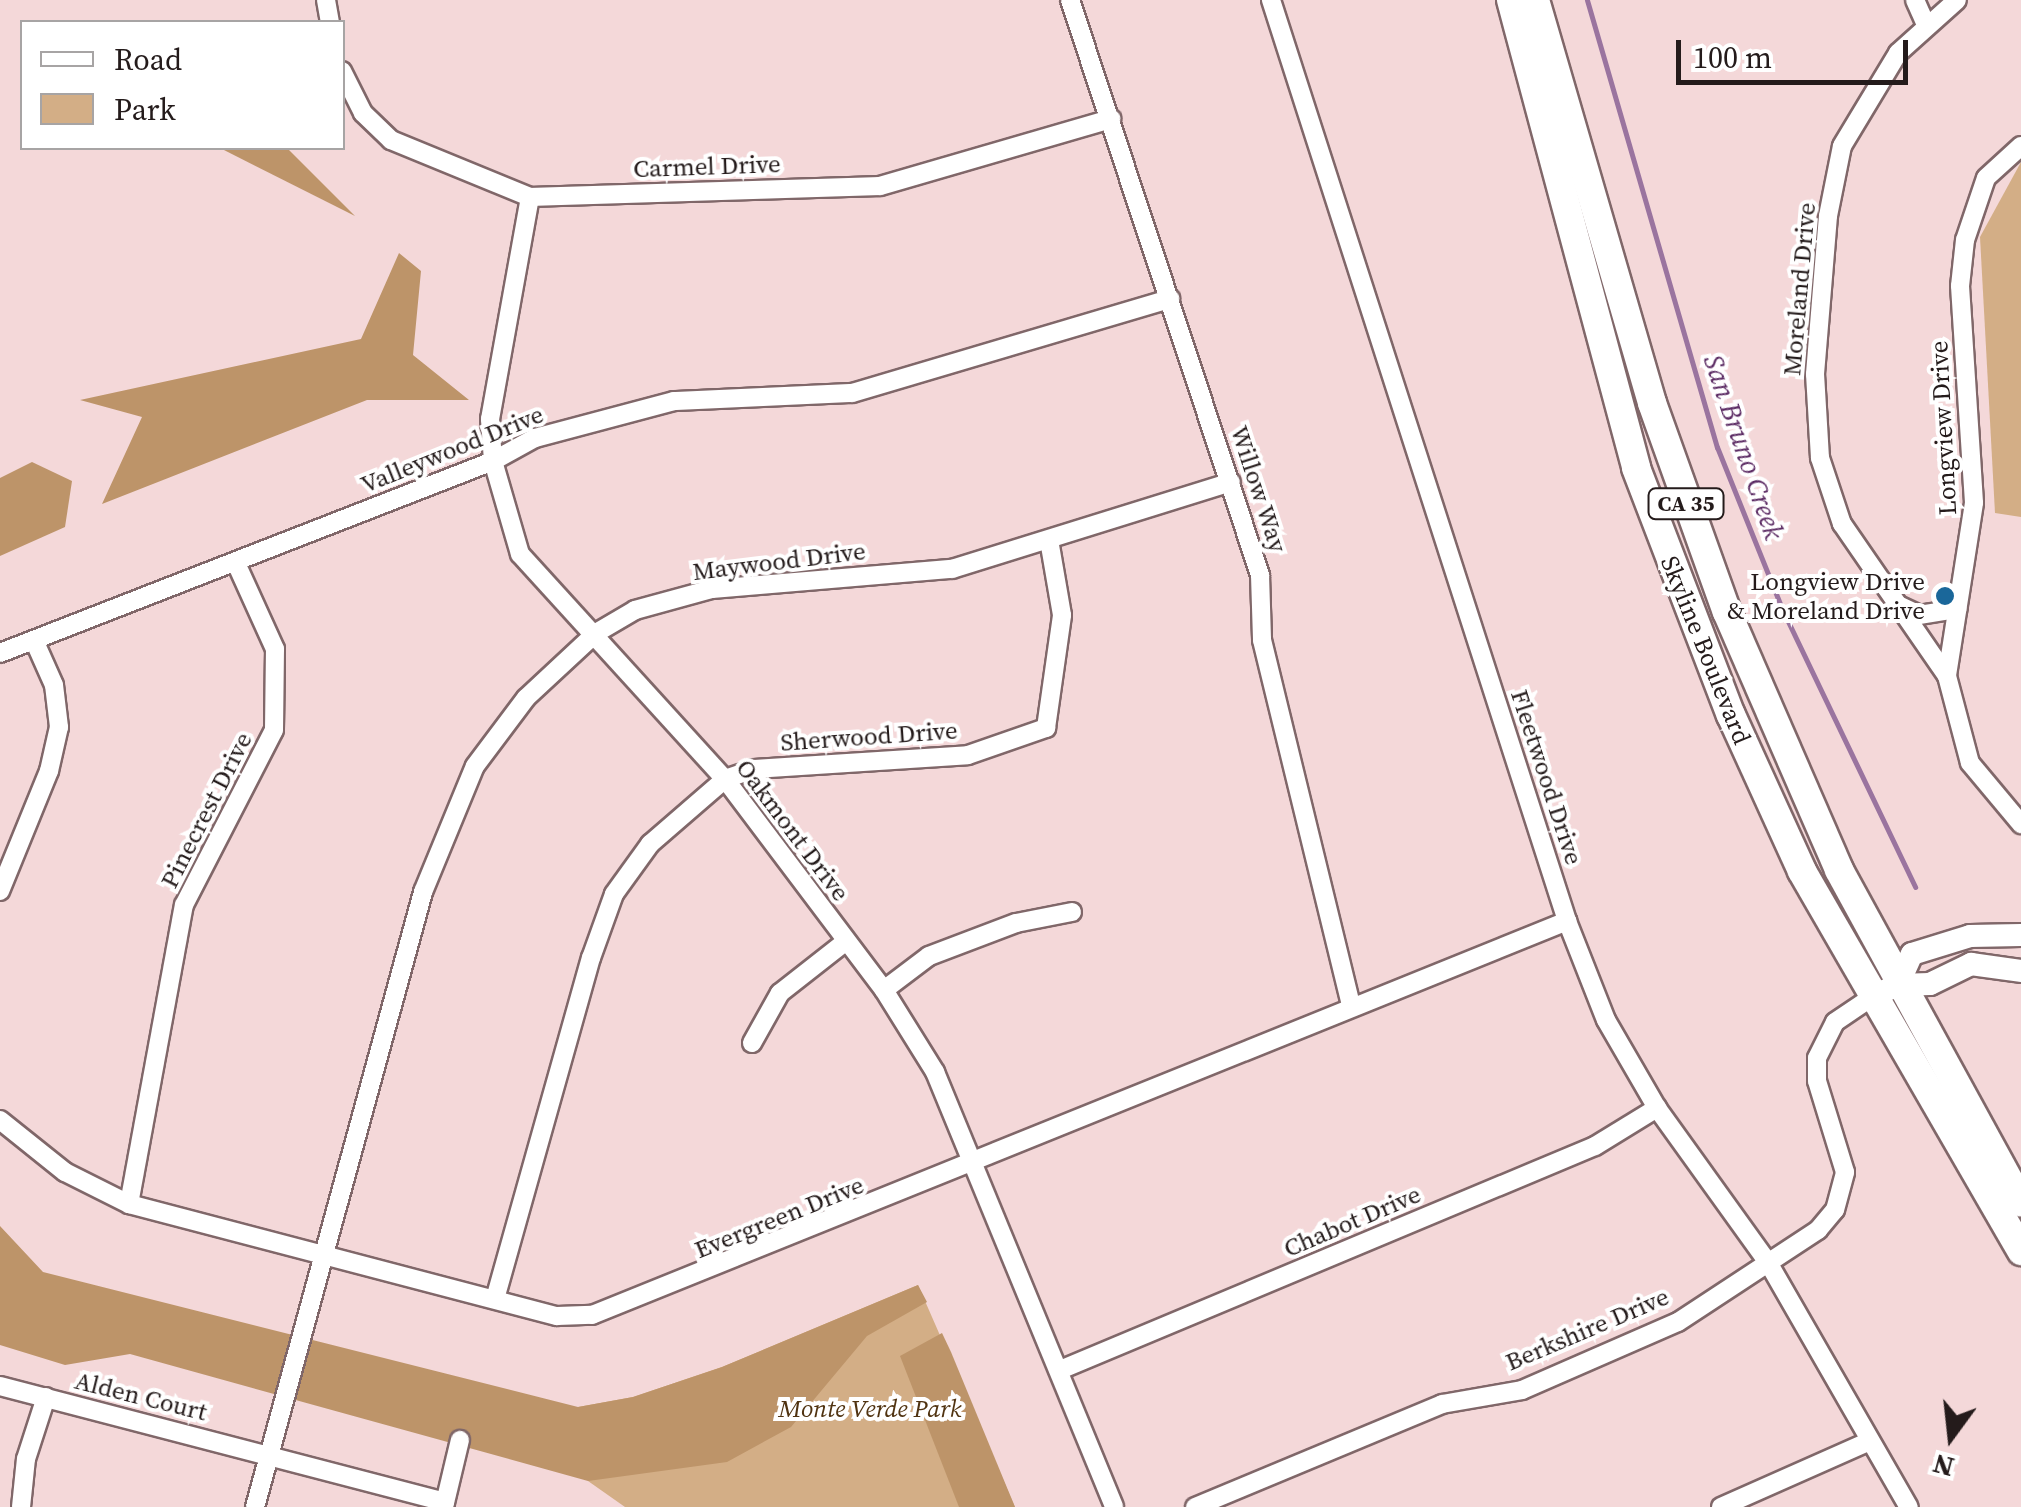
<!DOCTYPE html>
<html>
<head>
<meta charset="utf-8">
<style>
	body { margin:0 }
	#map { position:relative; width:2021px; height:1507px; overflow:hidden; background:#f4d8d9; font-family:"Source Serif 4",serif }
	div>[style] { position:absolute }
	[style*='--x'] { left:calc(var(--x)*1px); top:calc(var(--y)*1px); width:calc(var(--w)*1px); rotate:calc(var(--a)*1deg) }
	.green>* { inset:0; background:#d3ae86 }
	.forest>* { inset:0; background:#bd9469 }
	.stream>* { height:5px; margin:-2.5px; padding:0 2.5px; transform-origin:2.5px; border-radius:2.5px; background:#9a749f }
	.roads { filter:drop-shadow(2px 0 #806769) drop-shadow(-2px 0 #806769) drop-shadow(0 2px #806769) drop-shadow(0 -2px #806769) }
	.minor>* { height:18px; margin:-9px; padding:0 9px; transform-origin:9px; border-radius:9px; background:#fff }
	.tertiary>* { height:22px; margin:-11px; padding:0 11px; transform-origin:11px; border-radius:11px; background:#fff }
	.primary>* { height:28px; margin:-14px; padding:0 14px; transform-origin:14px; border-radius:14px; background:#fff }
	.dots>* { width:28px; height:28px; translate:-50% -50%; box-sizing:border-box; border:5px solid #fff; border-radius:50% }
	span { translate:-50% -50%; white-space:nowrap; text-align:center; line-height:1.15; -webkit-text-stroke:8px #fff; paint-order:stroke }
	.shield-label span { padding:2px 8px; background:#fff; border:2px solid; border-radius:8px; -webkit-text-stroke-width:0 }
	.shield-label { font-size:22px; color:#241b1b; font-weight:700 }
	.street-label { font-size:25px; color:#241b1b }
	.poi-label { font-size:25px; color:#241b1b }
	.right { translate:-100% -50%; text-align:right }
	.park-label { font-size:25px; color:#503311; font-style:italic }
	.water-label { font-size:28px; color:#5d2d65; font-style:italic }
	.legend { position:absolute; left:20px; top:20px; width:325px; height:130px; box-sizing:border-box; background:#fff; border:2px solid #a7a4a4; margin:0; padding:12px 18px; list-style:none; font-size:30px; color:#241b1b }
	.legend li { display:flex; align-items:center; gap:20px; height:50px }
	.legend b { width:50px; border:2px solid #a7a4a4 }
	.north { position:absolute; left:1901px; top:1387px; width:100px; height:100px; -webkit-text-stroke:8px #fff; paint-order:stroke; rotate:195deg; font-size:28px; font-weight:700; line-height:40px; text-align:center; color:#241b1b }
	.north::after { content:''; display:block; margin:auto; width:35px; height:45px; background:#241b1b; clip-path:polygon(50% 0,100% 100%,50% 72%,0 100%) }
	.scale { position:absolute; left:1676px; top:40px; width:232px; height:45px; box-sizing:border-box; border:5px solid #241b1b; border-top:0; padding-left:12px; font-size:30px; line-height:35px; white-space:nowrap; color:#241b1b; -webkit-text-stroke:8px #fff; paint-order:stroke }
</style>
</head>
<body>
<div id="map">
	<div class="green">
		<i style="clip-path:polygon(2021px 162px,2021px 517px,1995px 513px,1980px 237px)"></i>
		<i style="clip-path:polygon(918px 1285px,1015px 1507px,625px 1507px,588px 1481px,578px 1407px,633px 1397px,722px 1367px)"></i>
	</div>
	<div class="forest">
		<i style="clip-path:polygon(220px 148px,287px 148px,355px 216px)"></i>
		<i style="clip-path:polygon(399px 253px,421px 271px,413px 355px,469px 400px,367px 400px,102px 504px,142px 417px,80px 400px,361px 339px)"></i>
		<i style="clip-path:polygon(32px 462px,72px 481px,65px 527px,0 556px,0 478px)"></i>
		<i style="clip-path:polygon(0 1226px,43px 1272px,578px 1407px,633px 1397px,722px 1367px,918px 1285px,927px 1302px,867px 1336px,791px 1427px,727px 1462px,588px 1481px,130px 1354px,65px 1365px,0 1345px)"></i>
		<i style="clip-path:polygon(942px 1333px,951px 1352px,1015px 1507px,959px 1507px,900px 1356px)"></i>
	</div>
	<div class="stream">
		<i style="--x:1587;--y:0;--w:466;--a:73.8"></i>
		<i style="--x:1717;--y:447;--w:177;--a:68.1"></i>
		<i style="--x:1783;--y:611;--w:306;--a:64.4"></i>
	</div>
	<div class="roads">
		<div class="minor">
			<i style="--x:326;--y:0;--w:22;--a:80"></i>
			<i style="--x:1070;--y:0;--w:606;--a:71.71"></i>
			<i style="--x:1260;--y:575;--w:65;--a:88.2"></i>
			<i style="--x:1262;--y:640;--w:376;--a:76.3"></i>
			<i style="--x:1271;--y:0;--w:967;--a:72.18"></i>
			<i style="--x:1567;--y:921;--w:106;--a:68.5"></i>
			<i style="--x:1606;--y:1020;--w:102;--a:59.9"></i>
			<i style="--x:1657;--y:1108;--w:192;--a:54.3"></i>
			<i style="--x:1769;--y:1264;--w:280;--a:60.1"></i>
			<i style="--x:1915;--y:0;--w:27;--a:66"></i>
			<i style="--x:342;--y:71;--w:47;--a:63.4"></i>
			<i style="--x:363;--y:113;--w:39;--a:44"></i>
			<i style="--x:391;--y:140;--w:150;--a:22.3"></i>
			<i style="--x:530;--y:197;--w:350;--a:-1.8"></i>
			<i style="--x:880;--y:186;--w:241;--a:-16.2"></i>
			<i style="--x:2021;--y:146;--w:47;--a:137.6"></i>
			<i style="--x:1986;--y:178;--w:65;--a:108.7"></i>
			<i style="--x:1965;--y:240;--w:46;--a:96.2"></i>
			<i style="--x:1960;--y:286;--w:217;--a:86.3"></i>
			<i style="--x:1974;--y:503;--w:175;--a:98.9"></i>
			<i style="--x:1947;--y:676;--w:90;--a:75.2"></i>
			<i style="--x:1970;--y:763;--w:80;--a:50.1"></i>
			<i style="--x:530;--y:197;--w:226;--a:100.2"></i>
			<i style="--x:490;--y:419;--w:42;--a:85.9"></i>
			<i style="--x:493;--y:461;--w:97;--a:73.8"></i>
			<i style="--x:520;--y:554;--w:304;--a:47.7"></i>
			<i style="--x:725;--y:779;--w:264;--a:53"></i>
			<i style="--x:884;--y:990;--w:97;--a:58.1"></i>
			<i style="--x:935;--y:1072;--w:470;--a:67.6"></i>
			<i style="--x:1898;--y:605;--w:23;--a:25"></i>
			<i style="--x:1919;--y:615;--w:39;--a:-9"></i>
			<i style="--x:0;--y:653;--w:529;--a:-21.28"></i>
			<i style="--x:493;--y:461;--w:48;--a:-28.7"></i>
			<i style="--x:535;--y:438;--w:144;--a:-14.9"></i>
			<i style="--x:674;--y:401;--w:178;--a:-2.6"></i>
			<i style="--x:852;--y:393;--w:332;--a:-16.5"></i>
			<i style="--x:1947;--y:676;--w:185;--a:-124.6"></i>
			<i style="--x:1842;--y:524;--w:70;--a:-108.4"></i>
			<i style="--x:1820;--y:458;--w:84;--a:-93.4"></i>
			<i style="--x:1815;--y:374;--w:159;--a:-85.3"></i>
			<i style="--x:1828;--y:216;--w:71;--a:-78.7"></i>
			<i style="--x:1842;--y:146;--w:109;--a:-58.9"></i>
			<i style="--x:1898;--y:53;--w:79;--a:-41.9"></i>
			<i style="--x:0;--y:891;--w:130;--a:-67.8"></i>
			<i style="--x:49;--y:771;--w:45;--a:-77.2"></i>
			<i style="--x:59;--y:727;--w:42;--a:-96.8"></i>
			<i style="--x:54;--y:685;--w:49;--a:-114"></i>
			<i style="--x:884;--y:990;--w:56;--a:-37.1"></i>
			<i style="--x:929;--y:956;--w:93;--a:-20.8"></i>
			<i style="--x:1016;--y:923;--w:57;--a:-11.1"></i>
			<i style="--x:752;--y:1043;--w:57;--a:-60.8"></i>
			<i style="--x:780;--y:993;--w:83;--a:-38.1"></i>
			<i style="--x:0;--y:1120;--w:83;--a:38.7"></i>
			<i style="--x:65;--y:1172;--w:72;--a:26.6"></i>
			<i style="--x:129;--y:1204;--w:442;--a:14.7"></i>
			<i style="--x:557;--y:1316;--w:35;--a:-2"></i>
			<i style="--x:592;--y:1315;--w:1052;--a:-22"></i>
			<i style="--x:129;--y:1204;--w:304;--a:-79.6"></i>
			<i style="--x:184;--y:905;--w:197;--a:-62.8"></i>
			<i style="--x:274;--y:730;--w:81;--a:-89.3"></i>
			<i style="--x:275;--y:649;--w:94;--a:-114.4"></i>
			<i style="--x:495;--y:1299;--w:354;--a:-74.3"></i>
			<i style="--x:591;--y:958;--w:68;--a:-70.2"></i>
			<i style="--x:614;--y:894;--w:62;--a:-54.2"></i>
			<i style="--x:650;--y:844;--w:99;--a:-40.9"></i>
			<i style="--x:725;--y:779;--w:31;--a:-19"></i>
			<i style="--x:754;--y:769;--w:214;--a:-3.7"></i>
			<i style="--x:968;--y:755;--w:83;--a:-19.1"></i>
			<i style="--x:1046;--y:728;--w:114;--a:-81.9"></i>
			<i style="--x:1062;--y:615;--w:76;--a:-99.8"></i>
			<i style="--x:1060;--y:1370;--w:580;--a:-22.72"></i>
			<i style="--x:1595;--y:1146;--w:73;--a:-31.5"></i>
			<i style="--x:0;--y:1386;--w:460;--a:14.6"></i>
			<i style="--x:21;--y:1507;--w:48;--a:-84.1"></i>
			<i style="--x:26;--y:1459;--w:65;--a:-72.1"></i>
			<i style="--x:255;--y:1507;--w:638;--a:-74.72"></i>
			<i style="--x:423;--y:892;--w:136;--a:-67.6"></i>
			<i style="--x:475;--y:766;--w:85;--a:-53.1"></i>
			<i style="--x:526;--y:698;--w:96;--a:-42.9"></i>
			<i style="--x:596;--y:633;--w:45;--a:-30.5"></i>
			<i style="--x:635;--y:610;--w:80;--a:-15.3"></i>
			<i style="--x:712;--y:589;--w:241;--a:-4.8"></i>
			<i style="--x:952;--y:569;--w:292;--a:-17.3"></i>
			<i style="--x:444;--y:1507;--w:69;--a:-76.6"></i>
			<i style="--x:1195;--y:1507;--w:268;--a:-22.6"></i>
			<i style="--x:1442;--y:1404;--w:81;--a:-9.9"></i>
			<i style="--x:1522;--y:1390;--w:170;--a:-23.6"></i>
			<i style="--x:1678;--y:1322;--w:168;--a:-33.3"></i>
			<i style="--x:1818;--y:1230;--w:26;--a:-50"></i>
			<i style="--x:1835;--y:1210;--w:39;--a:-75"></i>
			<i style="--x:1845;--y:1172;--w:95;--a:-107.1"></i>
			<i style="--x:1817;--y:1081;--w:23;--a:-90"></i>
			<i style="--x:1817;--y:1058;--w:40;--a:-63.4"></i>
			<i style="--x:1835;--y:1022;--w:48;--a:-34"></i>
			<i style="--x:1721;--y:1507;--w:161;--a:-23.9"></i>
		</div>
		<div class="tertiary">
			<i style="--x:1898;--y:985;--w:34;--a:-66"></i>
			<i style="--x:1912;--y:954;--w:61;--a:-17.2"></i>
			<i style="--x:1970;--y:936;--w:51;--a:-1.1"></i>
			<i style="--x:1875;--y:995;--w:25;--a:-23"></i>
			<i style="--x:1898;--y:985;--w:32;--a:-2"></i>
			<i style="--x:1930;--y:984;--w:46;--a:-26"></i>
			<i style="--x:1971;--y:964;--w:50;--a:8"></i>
		</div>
		<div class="primary">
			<i style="--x:1511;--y:0;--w:484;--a:75"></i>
			<i style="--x:1636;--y:468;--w:265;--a:69"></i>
			<i style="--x:1731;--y:715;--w:171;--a:65.5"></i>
			<i style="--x:1802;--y:871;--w:439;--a:60"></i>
			<i style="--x:1535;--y:0;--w:420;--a:73.8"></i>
			<i style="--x:1652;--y:403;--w:222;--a:70.3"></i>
			<i style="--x:1727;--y:612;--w:281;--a:66.5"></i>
			<i style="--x:1839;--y:870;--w:379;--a:61.3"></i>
		</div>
	</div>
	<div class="dots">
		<i style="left:1945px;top:596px;background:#1a679a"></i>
	</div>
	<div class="shield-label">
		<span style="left:1686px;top:504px">CA 35</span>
	</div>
	<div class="street-label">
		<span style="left:707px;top:166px;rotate:-2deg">Carmel Drive</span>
		<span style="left:1799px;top:289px;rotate:-85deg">Moreland Drive</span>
		<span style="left:1943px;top:428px;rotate:-93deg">Longview Drive</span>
		<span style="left:452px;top:449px;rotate:-22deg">Valleywood Drive</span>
		<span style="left:1259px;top:489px;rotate:72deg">Willow Way</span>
		<span style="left:779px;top:561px;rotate:-7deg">Maywood Drive</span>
		<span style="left:1706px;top:650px;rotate:68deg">Skyline Boulevard</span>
		<span style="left:869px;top:736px;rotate:-4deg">Sherwood Drive</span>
		<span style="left:1547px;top:777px;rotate:72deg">Fleetwood Drive</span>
		<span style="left:206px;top:810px;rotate:-63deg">Pinecrest Drive</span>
		<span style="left:793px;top:830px;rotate:53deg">Oakmont Drive</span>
		<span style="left:779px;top:1217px;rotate:-22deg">Evergreen Drive</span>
		<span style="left:1352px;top:1221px;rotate:-23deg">Chabot Drive</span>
		<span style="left:1587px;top:1329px;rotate:-23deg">Berkshire Drive</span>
		<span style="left:141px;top:1396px;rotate:14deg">Alden Court</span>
	</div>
	<div class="poi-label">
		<span class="right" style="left:1925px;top:596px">Longview Drive<br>&amp; Moreland Drive</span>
	</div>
	<div class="park-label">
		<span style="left:870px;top:1408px">Monte Verde Park</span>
	</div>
	<div class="water-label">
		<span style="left:1744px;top:447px;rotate:71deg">San Bruno Creek</span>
	</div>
	<ul class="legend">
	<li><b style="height:12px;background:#fff"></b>Road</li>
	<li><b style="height:28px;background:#d3ae86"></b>Park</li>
	</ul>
	<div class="north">N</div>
	<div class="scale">100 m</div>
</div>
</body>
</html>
